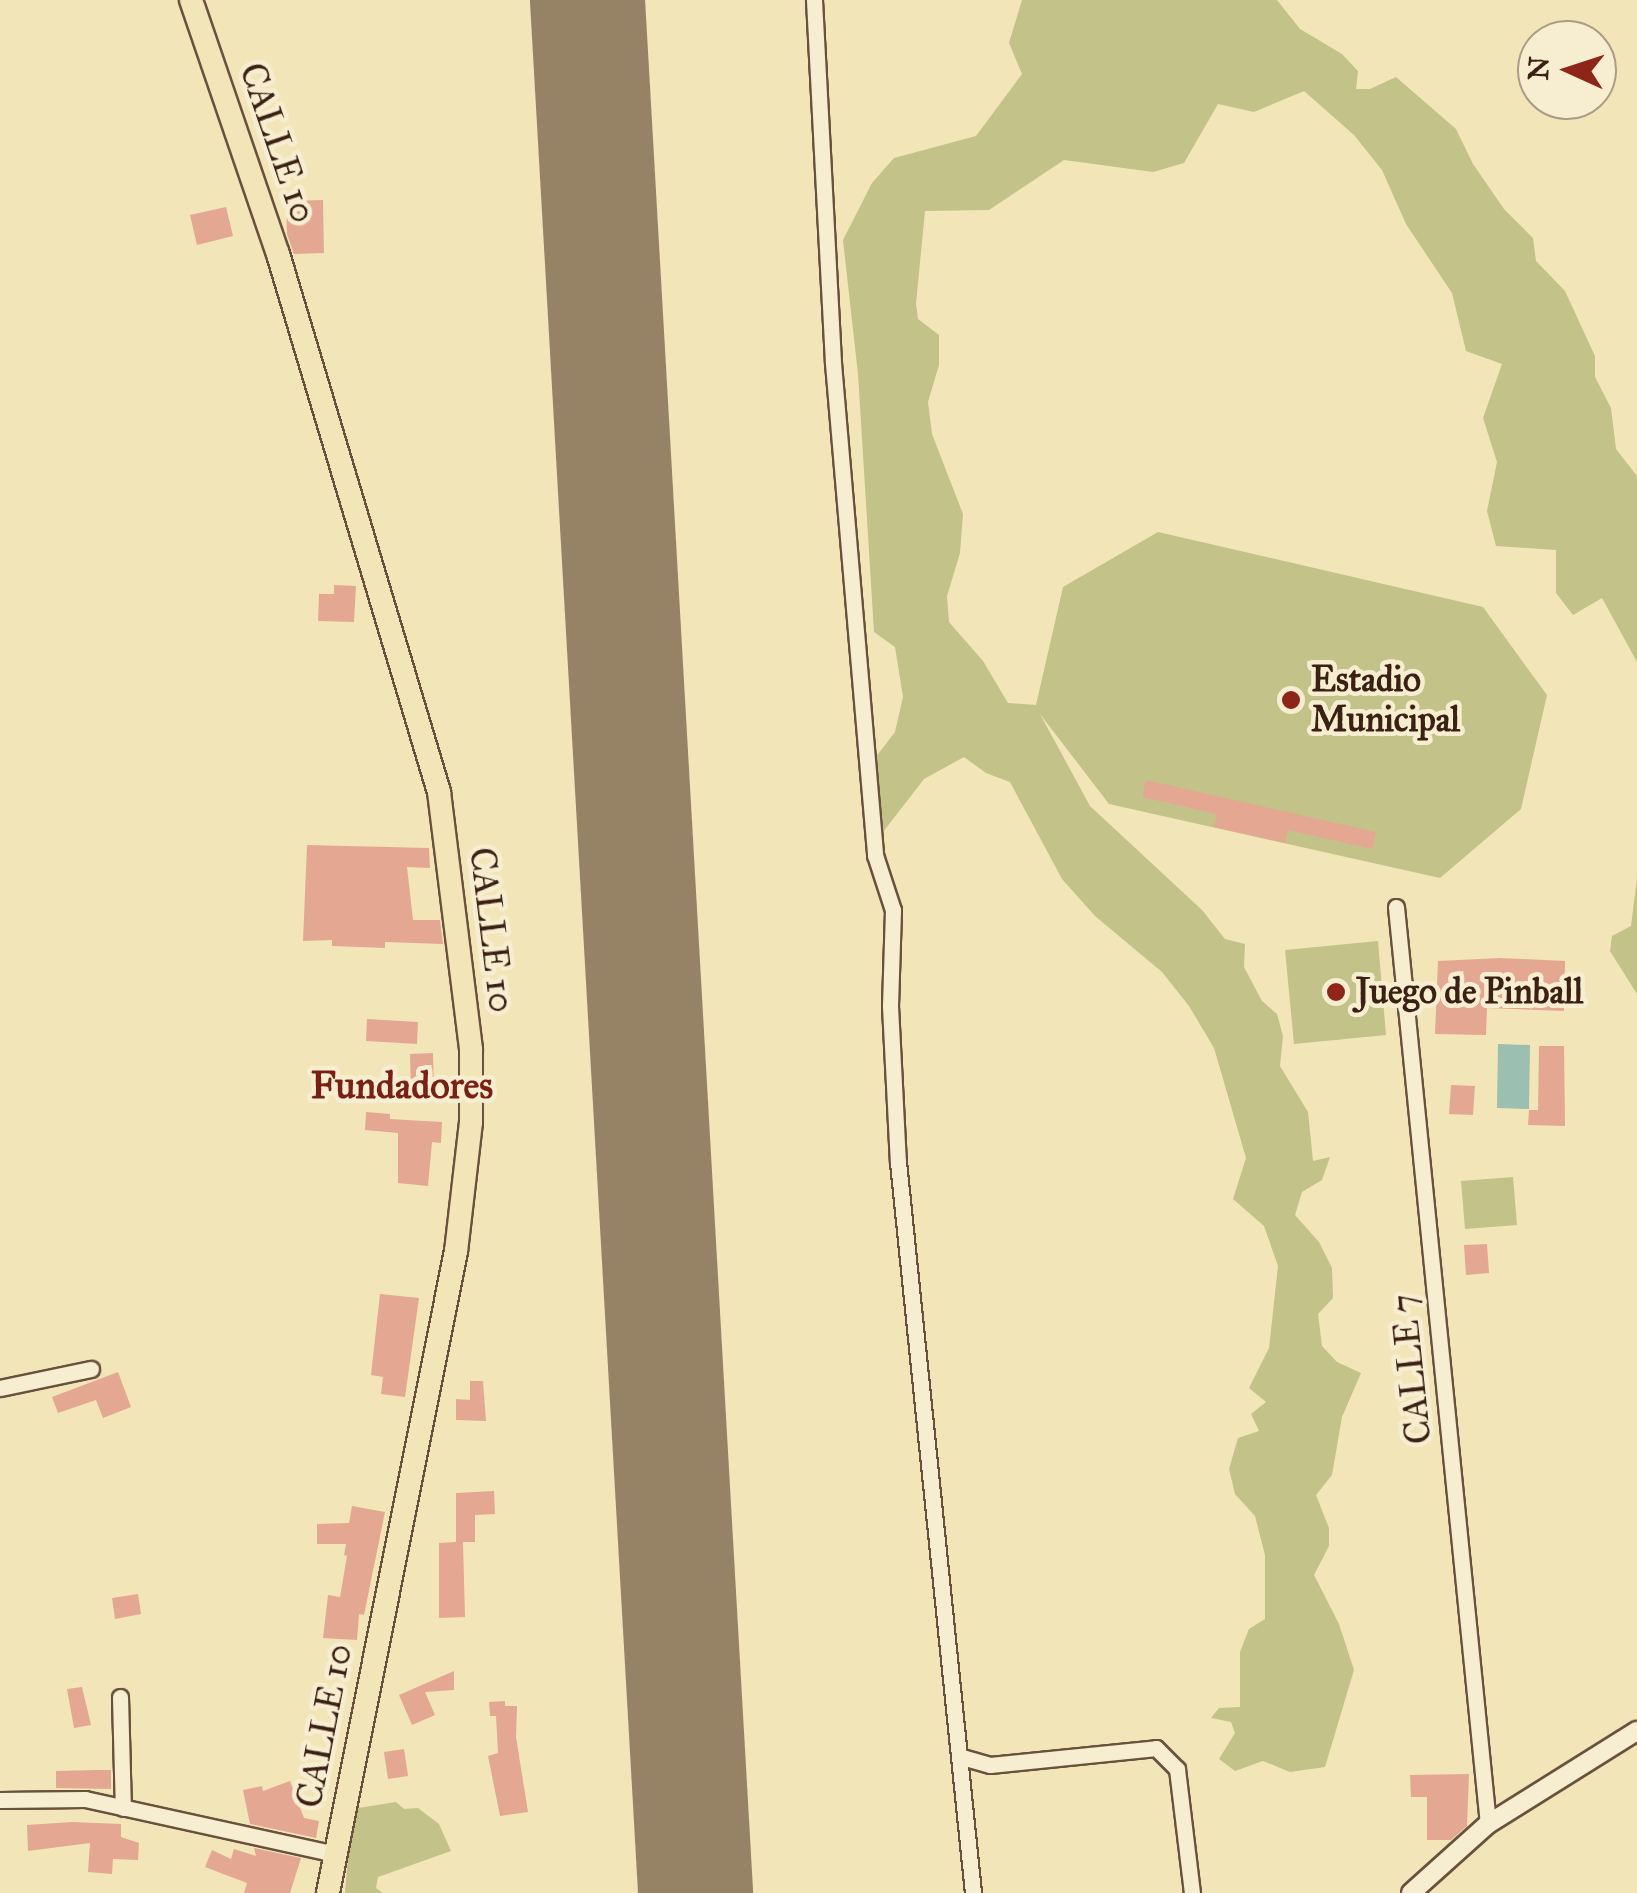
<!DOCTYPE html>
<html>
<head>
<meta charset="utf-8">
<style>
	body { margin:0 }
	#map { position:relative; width:1637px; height:1893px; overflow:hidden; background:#f2e5b8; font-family:"IM FELL Great Primer",serif }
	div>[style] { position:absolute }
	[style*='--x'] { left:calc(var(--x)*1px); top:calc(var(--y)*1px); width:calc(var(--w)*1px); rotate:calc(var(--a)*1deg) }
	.green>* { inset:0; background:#c3c289 }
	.water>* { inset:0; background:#9bbfb0 }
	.runway>* { height:115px; margin:-57.5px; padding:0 57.5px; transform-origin:57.5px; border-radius:57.5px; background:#968366 }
	.building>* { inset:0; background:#e4a892 }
	.roads { filter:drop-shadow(2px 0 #69523d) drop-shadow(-2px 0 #69523d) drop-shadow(0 2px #69523d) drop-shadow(0 -2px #69523d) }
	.minor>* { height:15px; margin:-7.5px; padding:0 7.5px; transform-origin:7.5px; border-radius:7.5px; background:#f7eed1 }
	.tertiary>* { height:18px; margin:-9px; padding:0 9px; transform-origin:9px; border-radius:9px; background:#f7eed1 }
	.primary>* { height:22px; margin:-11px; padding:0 11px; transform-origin:11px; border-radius:11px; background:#f2e5b8 }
	.dots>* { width:28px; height:28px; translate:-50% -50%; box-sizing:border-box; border:5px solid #f7eed1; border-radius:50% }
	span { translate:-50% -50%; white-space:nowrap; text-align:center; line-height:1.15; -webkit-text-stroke:9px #f7eed1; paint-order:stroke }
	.street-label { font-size:35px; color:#3b2114 }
	.poi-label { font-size:35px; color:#3b2114; font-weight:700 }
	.left { translate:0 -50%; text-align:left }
	.neighbourhood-label { font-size:38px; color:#7a1f14; font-weight:700 }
	.north { position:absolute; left:1517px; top:20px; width:100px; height:100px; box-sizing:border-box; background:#f7eed1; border:2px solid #ac9c85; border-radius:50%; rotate:273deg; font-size:28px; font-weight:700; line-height:40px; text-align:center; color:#3b2114 }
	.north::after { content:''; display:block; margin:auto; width:35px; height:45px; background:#8f2418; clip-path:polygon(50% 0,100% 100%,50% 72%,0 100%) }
</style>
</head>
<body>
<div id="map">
	<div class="green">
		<i style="clip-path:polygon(1022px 0,1277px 0,1300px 29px,1342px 54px,1358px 71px,1356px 89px,1370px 89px,1396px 77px,1456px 129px,1473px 164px,1504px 209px,1533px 238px,1536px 261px,1565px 291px,1595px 356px,1595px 377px,1611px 408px,1616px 449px,1637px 476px,1637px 662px,1602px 598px,1573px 615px,1556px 593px,1556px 550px,1496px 546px,1487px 511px,1497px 462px,1483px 418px,1502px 364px,1466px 351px,1452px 293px,1406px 224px,1382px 170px,1354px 135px,1304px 91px,1254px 112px,1218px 104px,1184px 163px,1153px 172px,1064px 160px,989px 210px,925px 211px,916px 304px,918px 319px,939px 335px,939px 365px,928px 402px,932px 434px,963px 514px,960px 553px,947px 596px,949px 622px,983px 661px,1008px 703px,1036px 705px,1063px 587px,1158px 532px,1483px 607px,1547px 695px,1521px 809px,1440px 878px,1109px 804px,1040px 714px,1090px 806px,1202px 910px,1225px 939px,1245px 944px,1244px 967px,1262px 1001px,1277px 1014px,1283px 1036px,1280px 1066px,1308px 1112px,1313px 1161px,1330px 1157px,1322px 1180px,1302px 1192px,1295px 1215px,1319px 1242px,1332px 1268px,1333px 1298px,1318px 1314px,1322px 1346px,1337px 1362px,1361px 1373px,1342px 1417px,1332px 1475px,1316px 1495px,1329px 1528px,1329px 1546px,1314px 1575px,1339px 1624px,1354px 1670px,1325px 1767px,1290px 1772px,1263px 1761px,1235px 1771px,1219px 1759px,1235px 1733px,1231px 1722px,1211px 1718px,1219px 1708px,1240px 1707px,1240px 1652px,1249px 1629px,1265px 1619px,1265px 1555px,1255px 1516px,1235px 1494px,1229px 1469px,1238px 1438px,1259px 1431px,1251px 1414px,1266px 1402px,1249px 1388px,1269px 1348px,1278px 1266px,1264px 1226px,1233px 1199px,1246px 1158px,1214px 1048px,1189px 1006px,1162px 972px,1095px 916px,1062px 879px,1010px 782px,986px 773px,964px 757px,924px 779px,883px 832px,875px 758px,895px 732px,903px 697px,895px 647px,874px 632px,858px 374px,843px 240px,872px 183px,894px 158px,976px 136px,1022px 74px,1009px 43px)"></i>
		<i style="clip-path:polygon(1637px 878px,1637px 994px,1610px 951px,1612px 936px,1631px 926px)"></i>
		<i style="clip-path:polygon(1378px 941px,1386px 1035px,1294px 1044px,1285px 950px)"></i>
		<i style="clip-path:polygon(1513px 1177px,1517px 1225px,1465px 1229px,1461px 1181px)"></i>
		<i style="clip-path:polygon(396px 1802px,404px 1809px,418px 1808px,439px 1824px,451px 1851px,378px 1877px,376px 1888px,383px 1893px,345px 1893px,352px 1809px)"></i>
	</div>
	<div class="water">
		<i style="clip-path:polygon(1498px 1044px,1530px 1045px,1529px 1109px,1497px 1108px)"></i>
	</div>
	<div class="runway">
		<i style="--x:587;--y:0;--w:1896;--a:86.73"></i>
	</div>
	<div class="building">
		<i style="clip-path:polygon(323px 200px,324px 253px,294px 254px,287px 234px,286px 201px)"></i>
		<i style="clip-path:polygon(226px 207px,233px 236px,197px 245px,190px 215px)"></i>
		<i style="clip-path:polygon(334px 585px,356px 586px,354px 622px,318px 621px,319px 594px,334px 594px)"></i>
		<i style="clip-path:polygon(1146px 780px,1376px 832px,1372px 849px,1288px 830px,1285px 843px,1214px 827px,1217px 814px,1142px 797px)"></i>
		<i style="clip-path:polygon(307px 845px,429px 848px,430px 868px,407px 867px,413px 920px,440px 920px,443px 944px,385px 942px,385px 948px,332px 946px,332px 940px,303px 941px)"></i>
		<i style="clip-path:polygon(1500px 958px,1565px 961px,1564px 1011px,1487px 1008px,1486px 1035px,1435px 1034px,1438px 961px)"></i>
		<i style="clip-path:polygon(367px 1019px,418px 1022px,417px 1044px,366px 1041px)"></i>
		<i style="clip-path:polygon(1539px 1046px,1564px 1046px,1565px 1126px,1528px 1125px,1529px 1110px,1538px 1110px)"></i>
		<i style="clip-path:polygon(433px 1053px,434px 1092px,411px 1092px,410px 1054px)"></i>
		<i style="clip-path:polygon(1451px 1085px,1475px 1086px,1473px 1115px,1449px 1114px)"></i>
		<i style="clip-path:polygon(366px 1112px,390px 1114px,390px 1119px,442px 1122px,441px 1143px,432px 1142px,428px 1186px,398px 1183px,398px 1133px,365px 1130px)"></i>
		<i style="clip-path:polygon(1487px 1244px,1489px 1273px,1466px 1275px,1464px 1245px)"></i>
		<i style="clip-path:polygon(380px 1294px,419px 1298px,405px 1397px,381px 1394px,383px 1377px,371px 1375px)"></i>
		<i style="clip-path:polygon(118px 1372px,131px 1407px,103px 1418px,96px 1400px,58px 1413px,52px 1397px)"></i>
		<i style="clip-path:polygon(470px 1381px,483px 1381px,486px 1421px,456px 1420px,456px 1399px,470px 1400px)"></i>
		<i style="clip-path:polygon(494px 1491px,495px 1514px,475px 1515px,475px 1542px,463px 1542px,465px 1617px,439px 1618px,439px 1543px,456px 1542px,456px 1493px)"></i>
		<i style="clip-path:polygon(352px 1506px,385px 1512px,364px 1615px,359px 1614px,357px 1640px,323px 1638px,328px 1595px,340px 1597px,347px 1556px,344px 1555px,346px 1544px,317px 1544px,317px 1524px,349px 1523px)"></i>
		<i style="clip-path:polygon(138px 1594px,141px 1614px,115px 1619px,112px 1598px)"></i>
		<i style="clip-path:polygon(454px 1671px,454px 1690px,425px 1692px,435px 1715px,412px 1725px,399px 1695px)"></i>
		<i style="clip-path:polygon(82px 1687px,91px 1725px,74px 1728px,67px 1689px)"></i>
		<i style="clip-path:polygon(505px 1701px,505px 1706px,517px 1706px,516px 1737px,528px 1812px,500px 1816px,488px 1756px,498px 1753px,496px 1716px,490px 1716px,489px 1702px)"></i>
		<i style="clip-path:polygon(404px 1749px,408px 1776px,388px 1779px,384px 1752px)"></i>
		<i style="clip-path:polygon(96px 1770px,111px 1770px,111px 1789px,56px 1788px,56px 1771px)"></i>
		<i style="clip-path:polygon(1469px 1774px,1467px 1826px,1451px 1840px,1427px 1840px,1427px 1797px,1411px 1797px,1410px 1775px)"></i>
		<i style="clip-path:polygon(290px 1781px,304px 1818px,319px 1821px,316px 1838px,250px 1824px,243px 1790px,262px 1786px,263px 1791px)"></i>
		<i style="clip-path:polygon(72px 1822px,121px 1824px,121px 1837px,139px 1843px,138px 1860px,113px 1859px,112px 1874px,88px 1872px,90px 1843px,28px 1851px,27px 1825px)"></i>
		<i style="clip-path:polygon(254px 1848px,301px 1858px,290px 1893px,244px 1893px,247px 1883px,205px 1867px,212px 1850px,231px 1859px,234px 1849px,256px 1856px)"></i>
	</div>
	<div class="roads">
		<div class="minor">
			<i style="--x:814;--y:0;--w:363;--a:87"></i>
			<i style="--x:833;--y:363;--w:494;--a:85.1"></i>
			<i style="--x:875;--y:855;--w:58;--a:71.9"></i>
			<i style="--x:893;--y:910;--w:96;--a:91.8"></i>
			<i style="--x:890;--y:1006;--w:156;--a:87.1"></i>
			<i style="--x:898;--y:1162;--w:735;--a:84.14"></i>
			<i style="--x:1396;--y:907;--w:922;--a:84.27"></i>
			<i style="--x:0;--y:1388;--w:93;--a:-11.8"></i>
			<i style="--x:120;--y:1697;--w:111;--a:88.5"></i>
			<i style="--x:962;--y:1757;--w:29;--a:16"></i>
			<i style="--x:990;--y:1765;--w:167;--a:-5.8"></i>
			<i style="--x:1156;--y:1748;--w:30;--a:45"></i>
			<i style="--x:1177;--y:1769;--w:125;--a:83.1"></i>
			<i style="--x:0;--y:1800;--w:85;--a:-0.7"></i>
			<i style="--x:85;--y:1799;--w:257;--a:12.4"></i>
		</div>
		<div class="tertiary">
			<i style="--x:1411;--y:1893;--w:103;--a:-41.9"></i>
			<i style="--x:1488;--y:1824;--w:176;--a:-32"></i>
		</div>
		<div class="primary">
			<i style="--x:191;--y:0;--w:268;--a:71.1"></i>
			<i style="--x:278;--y:254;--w:562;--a:73.34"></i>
			<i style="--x:439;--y:792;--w:260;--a:82.9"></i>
			<i style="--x:471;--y:1050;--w:72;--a:90"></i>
			<i style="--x:471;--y:1122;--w:130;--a:96.6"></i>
			<i style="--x:456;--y:1251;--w:655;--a:101.28"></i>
		</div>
	</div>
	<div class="dots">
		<i style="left:1291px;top:700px;background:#8f2418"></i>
		<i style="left:1336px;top:992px;background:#8f2418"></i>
	</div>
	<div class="street-label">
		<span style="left:277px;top:143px;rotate:71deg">CALLE 10</span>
		<span style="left:491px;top:930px;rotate:83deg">CALLE 10</span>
		<span style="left:1412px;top:1369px;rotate:-96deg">CALLE 7</span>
		<span style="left:325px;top:1726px;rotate:-79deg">CALLE 10</span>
	</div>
	<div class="poi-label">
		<span class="left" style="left:1311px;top:700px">Estadio<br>Municipal</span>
		<span class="left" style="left:1356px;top:992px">Juego de Pinball</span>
	</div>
	<div class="neighbourhood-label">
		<span style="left:402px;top:1086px">Fundadores</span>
	</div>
	<div class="north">N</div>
</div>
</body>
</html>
